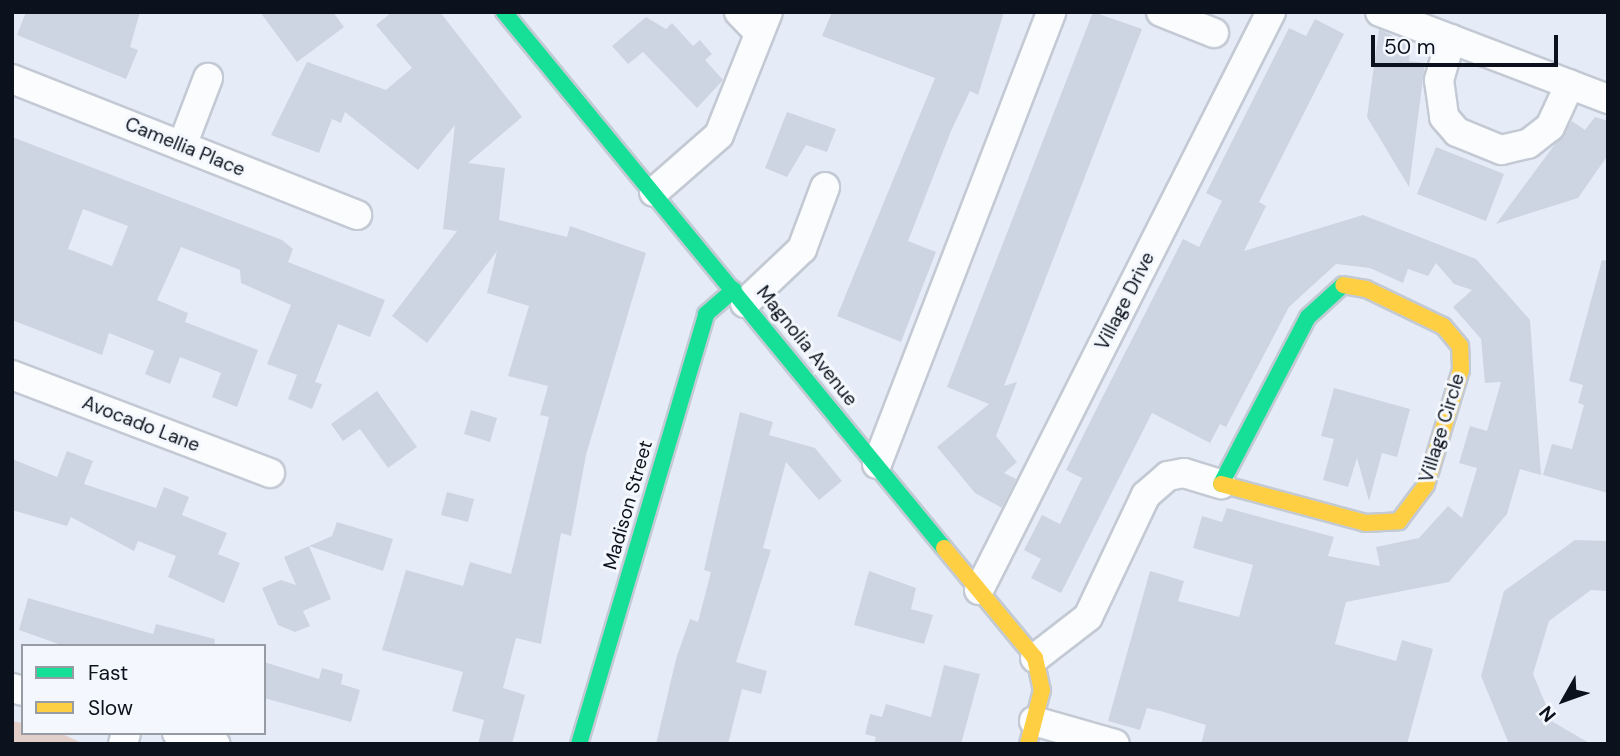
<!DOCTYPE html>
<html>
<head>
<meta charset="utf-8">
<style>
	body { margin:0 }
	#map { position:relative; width:1620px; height:756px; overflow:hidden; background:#e6ecf7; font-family:"DM Sans",sans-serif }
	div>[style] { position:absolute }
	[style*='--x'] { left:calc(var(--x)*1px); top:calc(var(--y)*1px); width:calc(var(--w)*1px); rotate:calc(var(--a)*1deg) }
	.green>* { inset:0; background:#e3cfca }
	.building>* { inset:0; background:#cdd5e2 }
	.roads { filter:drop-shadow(2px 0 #c3cad4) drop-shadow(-2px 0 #c3cad4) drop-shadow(0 2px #c3cad4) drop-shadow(0 -2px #c3cad4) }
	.street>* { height:28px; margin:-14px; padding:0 14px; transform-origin:14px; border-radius:14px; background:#fbfcfe }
	.fast>* { height:16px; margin:-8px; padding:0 8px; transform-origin:8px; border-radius:8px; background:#16e098 }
	.slow>* { height:16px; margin:-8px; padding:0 8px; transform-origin:8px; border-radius:8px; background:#ffcf43 }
	span { translate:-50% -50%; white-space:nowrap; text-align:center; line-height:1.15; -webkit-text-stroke:6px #f4f8fe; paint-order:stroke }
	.street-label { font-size:19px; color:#0c121d }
	.frame { position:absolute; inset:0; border:14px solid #0c121d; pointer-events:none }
	.legend { position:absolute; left:21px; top:644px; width:245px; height:91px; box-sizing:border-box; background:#f4f8fe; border:2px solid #979ca4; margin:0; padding:9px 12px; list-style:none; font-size:21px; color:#0c121d }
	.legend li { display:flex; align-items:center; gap:14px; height:35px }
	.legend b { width:35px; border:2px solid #979ca4 }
	.north { position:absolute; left:1529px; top:665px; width:70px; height:70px; -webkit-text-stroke:5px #f4f8fe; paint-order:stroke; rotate:230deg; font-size:19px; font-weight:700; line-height:28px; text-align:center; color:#0c121d }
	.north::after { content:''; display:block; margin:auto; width:24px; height:32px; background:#0c121d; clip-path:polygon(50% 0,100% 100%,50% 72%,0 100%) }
	.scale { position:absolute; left:1371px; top:35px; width:187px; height:32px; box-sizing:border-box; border:4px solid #0c121d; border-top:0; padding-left:9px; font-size:21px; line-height:24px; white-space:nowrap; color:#0c121d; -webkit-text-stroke:5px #f4f8fe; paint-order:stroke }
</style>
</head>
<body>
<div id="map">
	<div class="green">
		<i style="clip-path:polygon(12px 721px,23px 723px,23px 733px,60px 733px,84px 744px,12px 744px)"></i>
	</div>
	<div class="building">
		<i style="clip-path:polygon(26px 12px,140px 12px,130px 47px,138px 50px,126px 79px,17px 35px)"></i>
		<i style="clip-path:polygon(260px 12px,333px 12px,344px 27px,297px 62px)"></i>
		<i style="clip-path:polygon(392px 12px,440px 12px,522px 117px,468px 163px,505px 168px,499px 220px,567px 237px,570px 226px,646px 253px,586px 455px,571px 536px,561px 533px,541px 644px,516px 638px,503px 688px,525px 695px,512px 744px,478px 744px,484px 720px,452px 711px,463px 672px,382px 650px,406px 570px,463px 586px,470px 562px,511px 574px,549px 417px,540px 415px,548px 386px,508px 376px,529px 306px,487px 293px,497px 251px,427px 343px,392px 316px,457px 231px,443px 229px,455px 125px,418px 170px,345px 112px,341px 123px,332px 119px,319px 153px,271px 135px,307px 62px,386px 90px,412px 68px,376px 25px)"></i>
		<i style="clip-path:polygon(832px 12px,1004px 12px,978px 95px,970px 91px,951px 131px,908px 241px,936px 252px,901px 342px,837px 316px,935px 78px,822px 36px)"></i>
		<i style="clip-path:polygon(1093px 12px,1142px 29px,1004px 386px,1017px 382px,996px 436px,1017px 462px,1004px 473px,1016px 479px,1002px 508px,975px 493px,937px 447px,989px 404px,947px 387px)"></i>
		<i style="clip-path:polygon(646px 17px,666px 29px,672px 23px,693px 46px,700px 40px,712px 54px,705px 60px,723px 80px,697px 108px,643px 52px,628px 64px,612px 46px)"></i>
		<i style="clip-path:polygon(1315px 19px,1344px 34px,1259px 202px,1266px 206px,1244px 251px,1363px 215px,1476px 259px,1530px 320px,1541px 475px,1520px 469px,1507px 514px,1449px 582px,1346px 602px,1335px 644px,1396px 661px,1402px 640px,1433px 649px,1407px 744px,1201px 744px,1206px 725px,1164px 712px,1147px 708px,1140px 730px,1108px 721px,1150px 571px,1184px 581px,1178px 601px,1239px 617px,1253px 565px,1193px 548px,1202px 516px,1222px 522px,1227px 508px,1334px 537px,1328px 556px,1380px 566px,1376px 547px,1419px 538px,1448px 506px,1462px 518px,1477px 468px,1459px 463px,1470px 426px,1487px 431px,1501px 382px,1485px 383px,1481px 339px,1453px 307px,1472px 290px,1454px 284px,1436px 263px,1428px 276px,1408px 269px,1403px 283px,1370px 268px,1336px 264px,1289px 307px,1226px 427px,1220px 424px,1210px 443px,1152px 413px,1061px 593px,1031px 578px,1041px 559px,1024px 550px,1042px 515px,1060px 524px,1082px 478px,1066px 470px,1099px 404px,1183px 239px,1199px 247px,1222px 201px,1206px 193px,1289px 28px,1306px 36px)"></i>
		<i style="clip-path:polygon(1379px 29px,1411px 45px,1409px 61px,1425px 63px,1409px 187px,1367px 117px)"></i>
		<i style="clip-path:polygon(787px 112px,836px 129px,827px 152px,806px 145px,787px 177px,765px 168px)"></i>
		<i style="clip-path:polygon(1595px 117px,1608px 121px,1608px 155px,1578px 198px,1496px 224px,1572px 121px,1585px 130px)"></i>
		<i style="clip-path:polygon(evenodd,12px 137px,282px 240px,293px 249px,288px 262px,385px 300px,370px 337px,338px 324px,315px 382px,322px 384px,312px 409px,288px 399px,297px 375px,267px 364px,291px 305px,241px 283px,240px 270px,181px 247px,157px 300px,188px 313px,185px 322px,258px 350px,237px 407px,212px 397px,221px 373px,180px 357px,170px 384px,145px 374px,154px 351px,109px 333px,102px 355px,12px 320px,12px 137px,83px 209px,128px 226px,112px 266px,68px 249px,83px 209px)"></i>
		<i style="clip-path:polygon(1436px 147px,1504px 174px,1486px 221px,1417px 194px)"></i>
		<i style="clip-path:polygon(1602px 260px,1608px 261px,1608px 493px,1543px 475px,1552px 444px,1572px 449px,1584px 405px,1578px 403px,1583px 385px,1569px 381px)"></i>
		<i style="clip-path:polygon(1334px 388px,1410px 409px,1397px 457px,1382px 453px,1369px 501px,1357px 458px,1348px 487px,1323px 480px,1334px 439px,1321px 436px)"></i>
		<i style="clip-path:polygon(377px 391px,417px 447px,388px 468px,360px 429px,343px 441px,331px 424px)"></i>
		<i style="clip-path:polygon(471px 410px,497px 418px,490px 442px,464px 434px)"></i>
		<i style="clip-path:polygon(740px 412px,773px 422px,769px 435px,815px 448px,842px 481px,819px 500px,786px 462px,763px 548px,771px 550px,736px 662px,767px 671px,761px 694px,742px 689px,728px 744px,656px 744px,676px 659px,690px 619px,698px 622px,711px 572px,704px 570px)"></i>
		<i style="clip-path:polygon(67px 451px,93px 461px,84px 484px,156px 508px,164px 487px,189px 497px,182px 515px,227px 533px,218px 554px,240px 563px,224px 603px,168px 577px,176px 556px,138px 541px,134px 551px,71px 517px,67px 526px,12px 510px,12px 459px,57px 477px)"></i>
		<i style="clip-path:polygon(447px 492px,474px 499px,468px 522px,441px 515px)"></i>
		<i style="clip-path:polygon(337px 522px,393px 539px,383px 571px,309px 546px,331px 599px,303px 611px,310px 626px,295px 632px,278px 625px,262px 588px,281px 580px,296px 585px,284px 557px,332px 536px)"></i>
		<i style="clip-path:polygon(1575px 540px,1608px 541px,1608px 591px,1591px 590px,1549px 621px,1533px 674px,1553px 722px,1591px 744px,1509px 744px,1481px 676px,1504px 591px)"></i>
		<i style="clip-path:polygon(869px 571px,916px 588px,911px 609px,933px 615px,924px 644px,854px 625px)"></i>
		<i style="clip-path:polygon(28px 598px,153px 634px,156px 624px,215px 639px,214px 646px,64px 646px,19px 630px)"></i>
		<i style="clip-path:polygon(264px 662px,319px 679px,322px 668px,343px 674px,341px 684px,360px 690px,351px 722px,264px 698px)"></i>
		<i style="clip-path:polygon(944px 665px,980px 674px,961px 744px,874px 744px,876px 737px,865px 734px,870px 714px,882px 717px,886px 704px,931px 717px)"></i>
	</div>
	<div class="roads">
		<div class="street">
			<i style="--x:739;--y:12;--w:29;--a:46"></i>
			<i style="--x:1161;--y:12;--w:57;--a:21.6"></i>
			<i style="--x:1380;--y:12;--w:244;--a:20.9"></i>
			<i style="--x:1451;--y:39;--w:43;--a:106.3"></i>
			<i style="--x:1439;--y:80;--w:37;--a:82"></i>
			<i style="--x:1444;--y:117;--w:20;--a:49"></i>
			<i style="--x:1457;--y:132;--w:48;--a:22.2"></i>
			<i style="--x:1501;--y:150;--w:28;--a:-13"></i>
			<i style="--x:1528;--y:144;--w:28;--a:-38"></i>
			<i style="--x:1550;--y:127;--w:47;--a:-65.1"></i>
			<i style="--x:12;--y:79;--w:371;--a:21.5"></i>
			<i style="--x:182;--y:146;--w:73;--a:-69.1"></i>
			<i style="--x:654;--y:192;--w:86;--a:-41.2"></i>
			<i style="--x:719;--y:135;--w:132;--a:-68.3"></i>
			<i style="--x:745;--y:303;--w:79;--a:-43.5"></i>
			<i style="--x:802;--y:249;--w:66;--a:-69.6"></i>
			<i style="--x:12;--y:375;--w:276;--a:20.8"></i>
			<i style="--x:877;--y:464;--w:484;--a:-68.9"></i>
			<i style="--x:979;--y:590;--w:648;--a:-63.2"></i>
			<i style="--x:1035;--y:658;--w:67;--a:-37.7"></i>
			<i style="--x:1088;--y:617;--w:135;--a:-64.6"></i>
			<i style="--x:1146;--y:495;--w:29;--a:-41"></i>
			<i style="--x:1168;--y:476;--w:16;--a:-11"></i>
			<i style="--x:1184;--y:473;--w:39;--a:17"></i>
			<i style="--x:12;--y:688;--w:11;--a:15"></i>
			<i style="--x:1034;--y:721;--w:84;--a:15.9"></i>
			<i style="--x:177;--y:733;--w:40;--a:16"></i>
			<i style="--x:123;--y:744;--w:11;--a:-75"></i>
		</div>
		<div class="fast">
			<i style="--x:504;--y:12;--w:693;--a:50.62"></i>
			<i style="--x:1221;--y:484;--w:188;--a:-62.5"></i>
			<i style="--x:1308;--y:317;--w:47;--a:-42.4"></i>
			<i style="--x:579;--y:744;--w:448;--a:-73.5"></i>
			<i style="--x:706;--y:314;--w:37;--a:-41"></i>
		</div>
		<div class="slow">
			<i style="--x:1221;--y:484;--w:150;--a:15.1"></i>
			<i style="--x:1366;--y:523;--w:33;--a:-3"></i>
			<i style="--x:1399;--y:521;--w:45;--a:-53.1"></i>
			<i style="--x:1426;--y:485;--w:120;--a:-73.1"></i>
			<i style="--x:1461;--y:370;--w:24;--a:-92"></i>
			<i style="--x:1460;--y:346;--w:26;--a:-130"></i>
			<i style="--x:1443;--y:326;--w:85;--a:-154.3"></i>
			<i style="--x:1366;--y:289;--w:23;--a:-170"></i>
			<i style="--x:944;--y:548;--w:143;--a:50.4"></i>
			<i style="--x:1035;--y:658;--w:33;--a:78"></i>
			<i style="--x:1042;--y:690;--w:56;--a:104.5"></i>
		</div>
	</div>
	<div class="street-label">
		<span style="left:185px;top:147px;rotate:22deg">Camellia Place</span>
		<span style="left:1125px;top:301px;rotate:-63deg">Village Drive</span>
		<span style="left:807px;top:346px;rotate:51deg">Magnolia Avenue</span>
		<span style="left:141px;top:424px;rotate:21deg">Avocado Lane</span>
		<span style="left:1442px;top:428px;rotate:-73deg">Village Circle</span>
		<span style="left:628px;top:505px;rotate:-74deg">Madison Street</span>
	</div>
	<div class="frame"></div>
	<ul class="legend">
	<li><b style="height:9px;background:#16e098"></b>Fast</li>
	<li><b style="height:9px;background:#ffcf43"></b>Slow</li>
	</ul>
	<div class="north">N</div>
	<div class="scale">50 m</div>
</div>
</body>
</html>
